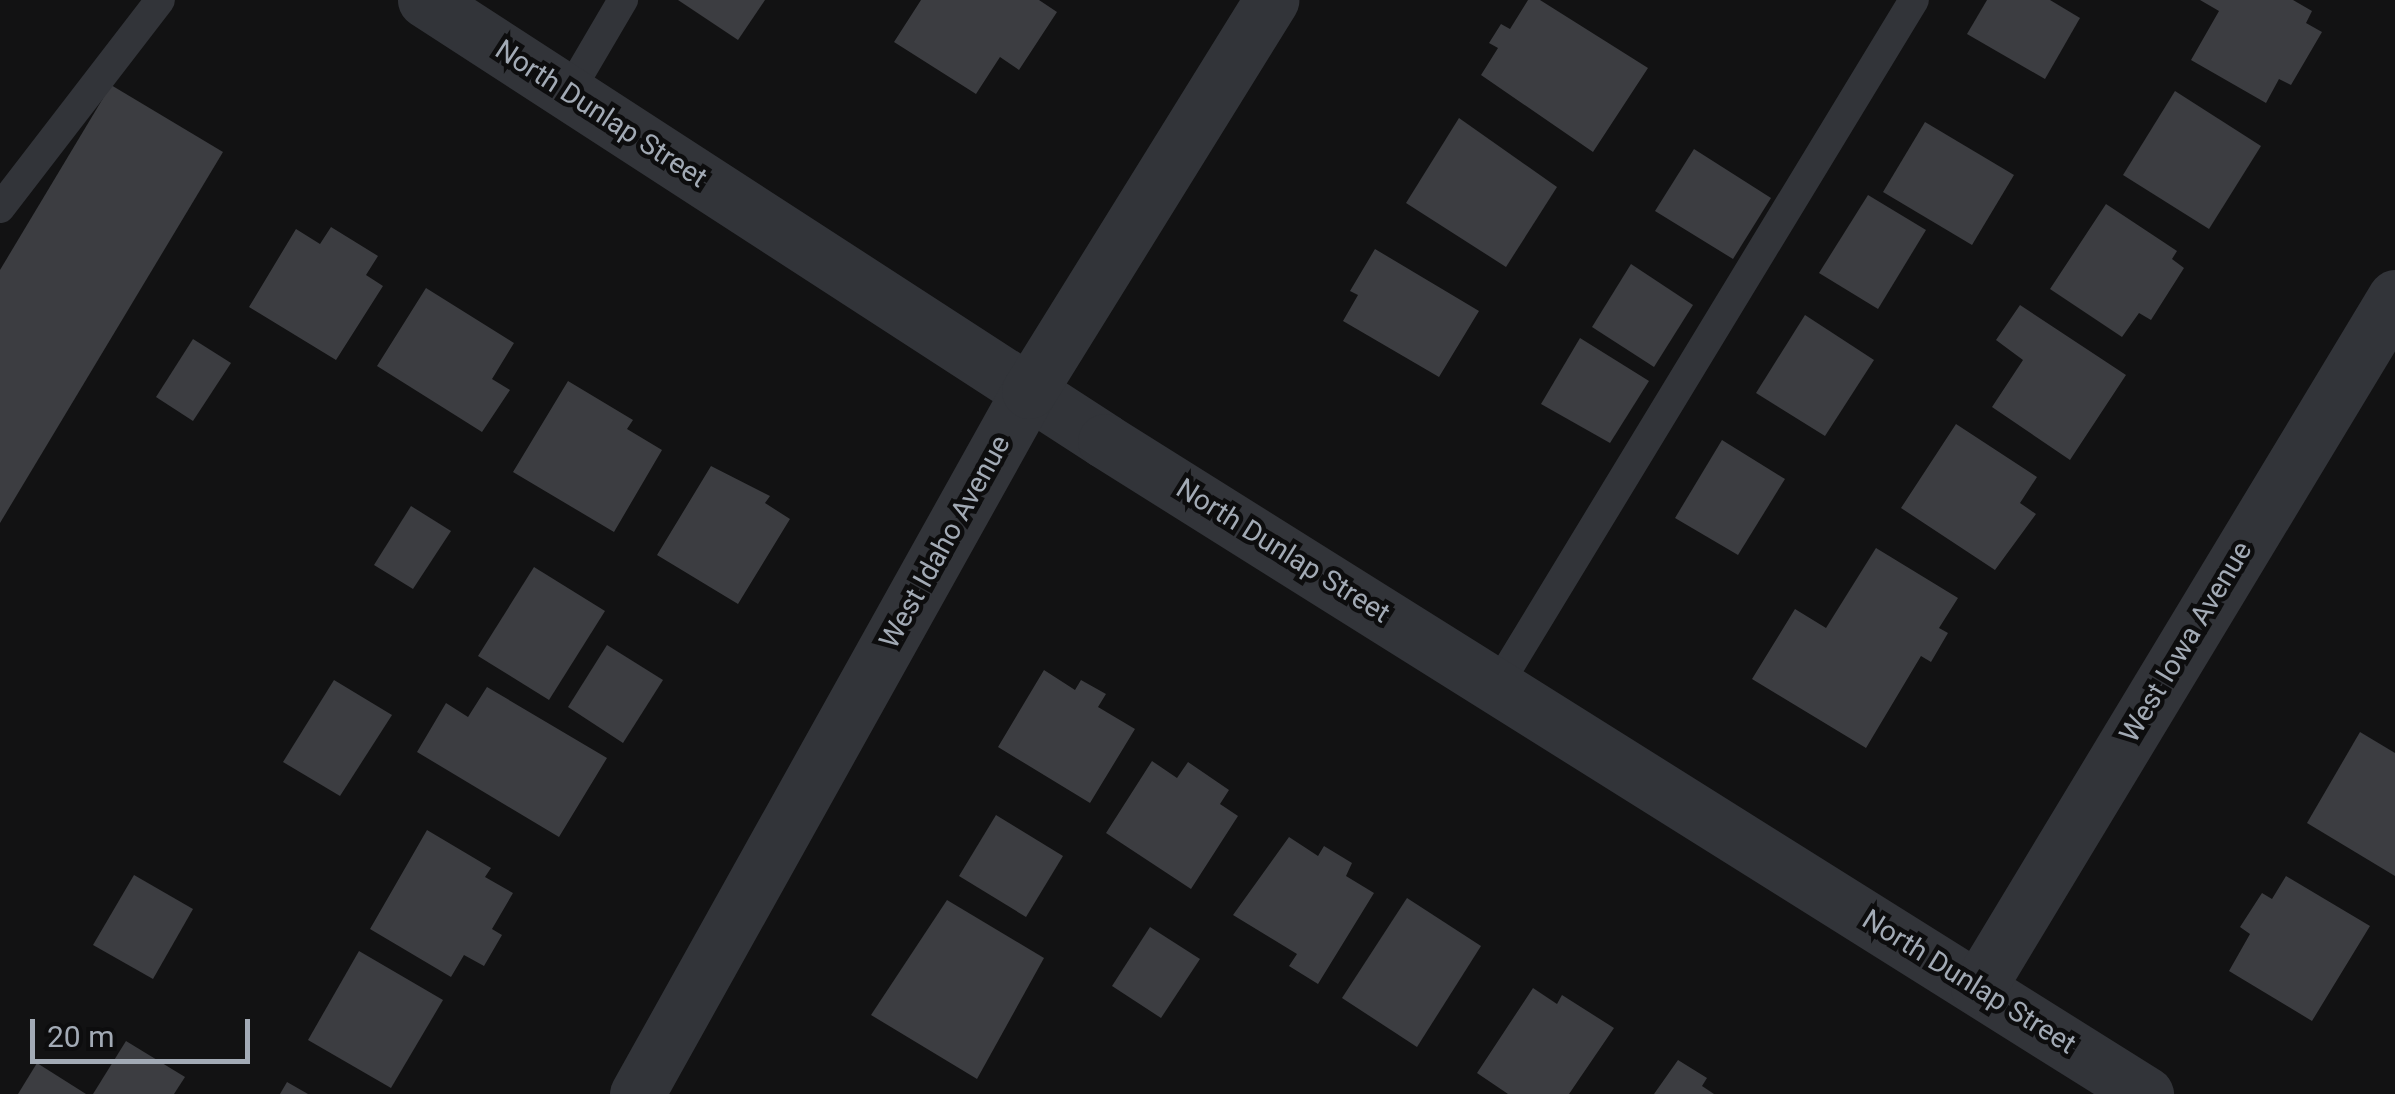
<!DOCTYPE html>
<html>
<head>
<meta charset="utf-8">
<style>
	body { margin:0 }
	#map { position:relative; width:2395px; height:1094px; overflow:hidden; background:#121213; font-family:Roboto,sans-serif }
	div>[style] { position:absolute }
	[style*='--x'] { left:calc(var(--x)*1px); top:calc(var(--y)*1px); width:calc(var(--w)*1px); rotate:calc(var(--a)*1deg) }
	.building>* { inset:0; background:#3c3d41 }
	.lane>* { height:30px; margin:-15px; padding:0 15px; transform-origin:15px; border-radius:15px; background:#323439 }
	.street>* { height:55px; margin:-27.5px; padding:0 27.5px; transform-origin:27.5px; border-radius:27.5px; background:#323439 }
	span { translate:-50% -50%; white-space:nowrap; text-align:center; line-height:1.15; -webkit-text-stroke:9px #0d0d0e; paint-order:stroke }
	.street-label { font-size:28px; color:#a2aab5 }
	.scale { position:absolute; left:30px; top:1019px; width:220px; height:45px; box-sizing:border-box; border:5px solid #a2aab5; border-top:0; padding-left:12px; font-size:30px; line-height:35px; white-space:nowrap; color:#a2aab5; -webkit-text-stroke:8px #0d0d0e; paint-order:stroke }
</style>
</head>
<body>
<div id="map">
	<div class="building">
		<i style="clip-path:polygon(678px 0,765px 0,738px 40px)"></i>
		<i style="clip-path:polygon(921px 0,1039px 0,1057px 12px,1019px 70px,1000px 57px,976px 94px,894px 42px)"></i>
		<i style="clip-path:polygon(1528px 0,1540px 0,1648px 68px,1593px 152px,1481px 75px,1498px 48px,1489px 43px,1501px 24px,1510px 29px)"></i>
		<i style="clip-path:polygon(1987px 0,2050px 0,2080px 18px,2045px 79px,1967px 34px)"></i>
		<i style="clip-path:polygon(2200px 0,2293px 0,2312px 11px,2306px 23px,2322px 32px,2291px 85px,2279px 79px,2266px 103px,2191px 60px,2219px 11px)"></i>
		<i style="clip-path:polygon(111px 85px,223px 152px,0 523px,0 270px)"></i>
		<i style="clip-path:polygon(2175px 91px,2261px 146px,2209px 229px,2123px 175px)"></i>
		<i style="clip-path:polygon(1459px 118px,1557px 187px,1506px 267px,1406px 203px)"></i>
		<i style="clip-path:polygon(1925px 122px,2014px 175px,1972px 245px,1883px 192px)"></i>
		<i style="clip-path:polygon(1694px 149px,1771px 198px,1733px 259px,1655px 211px)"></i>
		<i style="clip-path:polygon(1868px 195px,1926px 230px,1878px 309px,1819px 273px)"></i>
		<i style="clip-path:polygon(2106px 204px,2177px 251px,2172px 259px,2184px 268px,2151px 320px,2139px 313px,2122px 337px,2050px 289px)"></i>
		<i style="clip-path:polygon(331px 227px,378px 256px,366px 275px,383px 286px,336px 360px,249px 307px,296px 229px,320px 244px)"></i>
		<i style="clip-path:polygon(1375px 249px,1479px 311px,1439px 377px,1343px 321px,1358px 295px,1350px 291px)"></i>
		<i style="clip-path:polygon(1631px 264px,1693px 305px,1654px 367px,1592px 327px)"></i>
		<i style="clip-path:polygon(426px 288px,514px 343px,492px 379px,510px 390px,482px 432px,377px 366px)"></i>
		<i style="clip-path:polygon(2020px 305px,2126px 375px,2070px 460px,1992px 407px,2023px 360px,1996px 340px)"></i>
		<i style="clip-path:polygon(1805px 315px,1874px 360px,1825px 436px,1756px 393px)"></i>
		<i style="clip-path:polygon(1580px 338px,1649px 381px,1610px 443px,1541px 404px)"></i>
		<i style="clip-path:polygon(193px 339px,231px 363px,193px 421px,156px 397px)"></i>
		<i style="clip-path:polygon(568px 381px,633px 420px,627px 429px,662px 450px,614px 532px,513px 472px)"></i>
		<i style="clip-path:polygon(1956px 424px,2037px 477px,2020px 503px,2036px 514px,1995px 570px,1901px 508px)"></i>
		<i style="clip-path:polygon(1722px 440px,1785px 479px,1738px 555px,1675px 518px)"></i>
		<i style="clip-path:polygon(711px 466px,770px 496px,765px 503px,790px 519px,738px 604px,657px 555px)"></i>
		<i style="clip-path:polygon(411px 506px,451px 531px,413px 589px,374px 565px)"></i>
		<i style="clip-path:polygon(1876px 548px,1958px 598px,1939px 628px,1948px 633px,1931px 662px,1921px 656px,1866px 748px,1752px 679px,1795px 609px,1826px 628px)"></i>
		<i style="clip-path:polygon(534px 567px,605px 611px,549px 700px,478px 656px)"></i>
		<i style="clip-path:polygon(607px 645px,663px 680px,623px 743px,568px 707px)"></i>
		<i style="clip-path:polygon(1044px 670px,1075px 690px,1081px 680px,1106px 694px,1098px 707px,1135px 729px,1090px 803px,998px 747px)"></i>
		<i style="clip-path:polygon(334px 680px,392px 715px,340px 796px,283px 762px)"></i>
		<i style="clip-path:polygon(487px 687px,607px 758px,559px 837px,417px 752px,446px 703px,468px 717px)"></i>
		<i style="clip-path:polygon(2360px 732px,2395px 753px,2395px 876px,2307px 823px)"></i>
		<i style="clip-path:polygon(1152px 761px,1177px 778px,1188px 762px,1229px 790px,1220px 804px,1238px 816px,1191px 889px,1106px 833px)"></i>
		<i style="clip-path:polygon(996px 815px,1063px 856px,1026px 917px,959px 876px)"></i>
		<i style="clip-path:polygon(427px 830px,491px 868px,485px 877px,513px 893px,492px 929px,502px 935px,484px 966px,464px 955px,451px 977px,370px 929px)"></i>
		<i style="clip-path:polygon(1289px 837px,1318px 856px,1324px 846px,1352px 863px,1346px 876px,1374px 893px,1318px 984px,1289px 966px,1297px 954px,1233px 915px)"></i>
		<i style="clip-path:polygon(134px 875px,193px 909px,153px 979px,93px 945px)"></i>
		<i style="clip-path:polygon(2286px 876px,2370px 926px,2312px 1021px,2229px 971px,2250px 934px,2240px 927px,2262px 893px,2272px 899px)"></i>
		<i style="clip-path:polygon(1407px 898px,1481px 946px,1417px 1047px,1342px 998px)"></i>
		<i style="clip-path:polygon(947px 900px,1044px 958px,977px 1079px,871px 1015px)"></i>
		<i style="clip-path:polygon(1150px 927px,1200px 959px,1161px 1018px,1112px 986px)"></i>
		<i style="clip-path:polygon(359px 951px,443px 1000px,391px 1088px,308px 1040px)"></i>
		<i style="clip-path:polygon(1533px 988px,1557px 1004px,1562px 995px,1614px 1028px,1569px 1094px,1508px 1094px,1477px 1073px)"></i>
		<i style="clip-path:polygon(126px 1041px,185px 1077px,174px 1094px,93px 1094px)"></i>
		<i style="clip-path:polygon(1678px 1060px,1707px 1078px,1702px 1086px,1714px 1094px,1654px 1094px)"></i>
		<i style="clip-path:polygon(37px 1063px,86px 1094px,18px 1094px)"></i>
		<i style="clip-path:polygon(287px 1082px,308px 1094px,280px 1094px)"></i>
	</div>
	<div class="lane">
		<i style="--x:569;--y:92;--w:107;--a:-59.6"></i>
		<i style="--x:0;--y:208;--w:262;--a:-52.4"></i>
		<i style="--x:1499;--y:683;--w:799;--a:-58.72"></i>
	</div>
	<div class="street">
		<i style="--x:425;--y:0;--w:810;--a:32.96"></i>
		<i style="--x:1105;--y:441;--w:1229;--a:32.1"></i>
		<i style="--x:1978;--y:988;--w:807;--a:-58.89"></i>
		<i style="--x:637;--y:1094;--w:805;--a:-60.86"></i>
		<i style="--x:1029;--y:391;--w:460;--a:-58.2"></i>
	</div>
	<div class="street-label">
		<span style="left:601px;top:114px;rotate:33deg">North Dunlap Street</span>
		<span style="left:945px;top:542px;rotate:-61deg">West Idaho Avenue</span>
		<span style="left:1283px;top:551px;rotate:32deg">North Dunlap Street</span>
		<span style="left:2186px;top:642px;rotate:-59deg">West Iowa Avenue</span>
		<span style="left:1969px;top:982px;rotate:32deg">North Dunlap Street</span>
	</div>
	<div class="scale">20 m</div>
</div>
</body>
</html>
